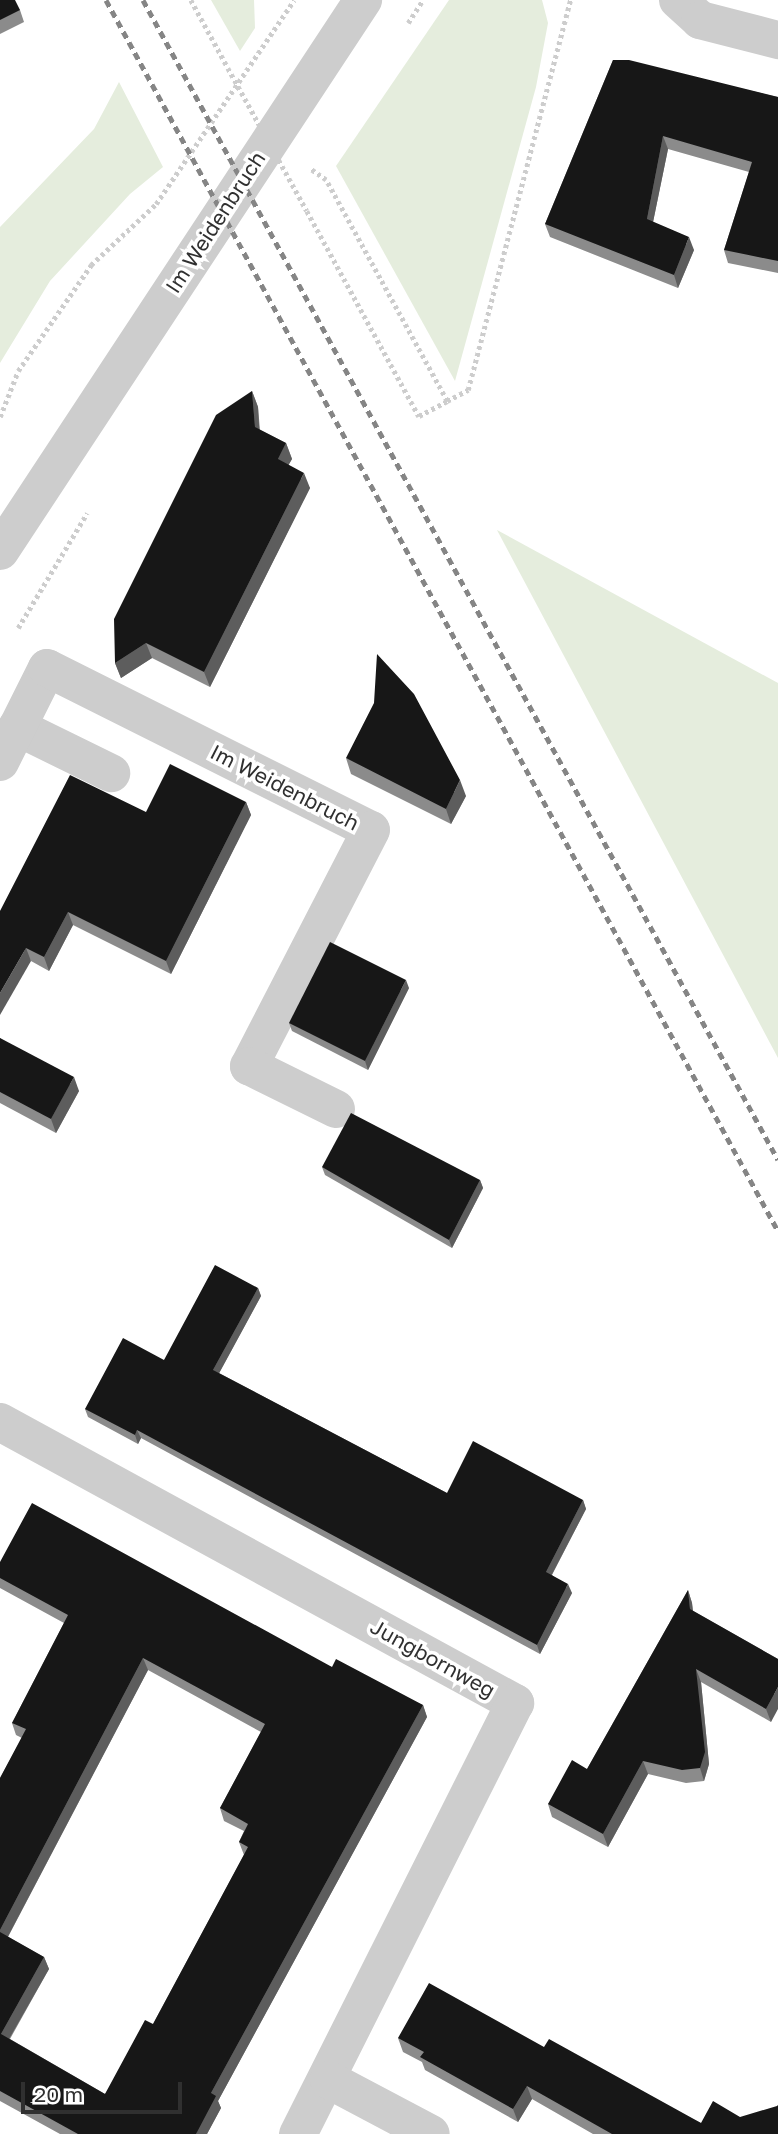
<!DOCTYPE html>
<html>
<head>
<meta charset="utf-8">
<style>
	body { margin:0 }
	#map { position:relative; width:778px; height:2134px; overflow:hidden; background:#fff; font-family:"Golos Text",sans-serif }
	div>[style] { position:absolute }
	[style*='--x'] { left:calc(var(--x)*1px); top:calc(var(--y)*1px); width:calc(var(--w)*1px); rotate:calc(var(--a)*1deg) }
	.green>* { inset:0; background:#e5eddd }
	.path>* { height:4.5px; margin-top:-2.25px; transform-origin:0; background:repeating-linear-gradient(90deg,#cdcdcd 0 3.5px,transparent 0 7px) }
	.minor>* { height:38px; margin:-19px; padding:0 19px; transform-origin:19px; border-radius:19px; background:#cdcdcd }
	.rail>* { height:5px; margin-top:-2.5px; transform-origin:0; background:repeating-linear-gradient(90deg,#858585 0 7px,transparent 0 12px) }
	.path-bridge>* { height:4.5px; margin-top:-2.25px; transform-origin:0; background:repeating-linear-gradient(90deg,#cdcdcd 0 3.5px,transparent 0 7px) }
	.wall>* { inset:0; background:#8b8b8b }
	.shaded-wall>* { inset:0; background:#5d5d5d }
	.building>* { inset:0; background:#171717 }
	span { translate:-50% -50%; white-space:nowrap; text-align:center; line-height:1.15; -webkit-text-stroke:7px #fff; paint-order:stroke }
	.street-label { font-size:21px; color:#303030 }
	.scale { position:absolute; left:21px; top:2082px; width:161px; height:32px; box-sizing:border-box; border:4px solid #303030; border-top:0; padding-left:9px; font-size:21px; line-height:24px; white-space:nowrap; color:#303030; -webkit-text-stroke:5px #fff; paint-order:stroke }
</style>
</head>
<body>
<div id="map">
	<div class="green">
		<i style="clip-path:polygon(211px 0,254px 0,255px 28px,240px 51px)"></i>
		<i style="clip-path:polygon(449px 0,542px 0,548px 23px,536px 87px,455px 381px,336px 166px)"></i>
		<i style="clip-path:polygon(119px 82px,163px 167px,130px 194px,50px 281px,0 363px,0 227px,94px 129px)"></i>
		<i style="clip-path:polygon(497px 530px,778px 683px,778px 1058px)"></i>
	</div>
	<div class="path">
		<i style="--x:191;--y:0;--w:77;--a:61.4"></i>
		<i style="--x:408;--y:23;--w:27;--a:-57"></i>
		<i style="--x:307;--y:211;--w:234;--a:61.4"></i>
		<i style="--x:419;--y:416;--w:32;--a:-28"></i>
		<i style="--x:447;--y:401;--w:252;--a:-118.7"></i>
		<i style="--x:326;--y:180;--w:19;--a:-145"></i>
		<i style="--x:447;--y:401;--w:24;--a:-28"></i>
		<i style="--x:468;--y:390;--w:403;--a:-75.3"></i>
		<i style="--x:0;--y:417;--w:49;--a:-68.6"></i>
		<i style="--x:18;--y:371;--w:129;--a:-55.4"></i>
		<i style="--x:91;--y:265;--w:89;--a:-43.2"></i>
		<i style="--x:156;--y:204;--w:246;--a:-55.9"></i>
		<i style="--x:18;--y:628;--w:134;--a:-59"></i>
	</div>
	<div class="minor">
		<i style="--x:678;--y:0;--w:30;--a:42"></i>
		<i style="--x:700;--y:20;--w:81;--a:14.4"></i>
		<i style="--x:0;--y:551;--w:660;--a:-56.62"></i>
		<i style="--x:17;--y:727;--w:105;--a:26.1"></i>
		<i style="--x:0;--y:762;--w:105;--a:-63.4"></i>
		<i style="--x:47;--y:668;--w:362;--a:26.6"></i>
		<i style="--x:371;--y:830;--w:266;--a:117.3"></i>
		<i style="--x:249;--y:1066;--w:97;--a:26.3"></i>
		<i style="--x:0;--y:1422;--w:587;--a:28.62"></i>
		<i style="--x:515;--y:1703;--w:483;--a:116.7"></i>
		<i style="--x:329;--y:2080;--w:115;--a:27.9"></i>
	</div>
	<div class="rail">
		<i style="--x:106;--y:0;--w:1402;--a:61.37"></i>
		<i style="--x:143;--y:0;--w:1322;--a:61.3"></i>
	</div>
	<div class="path-bridge">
		<i style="--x:228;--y:68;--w:163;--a:61.1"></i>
	</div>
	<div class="wall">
		<i style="clip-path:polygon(0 0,20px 10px,24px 22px,0 34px)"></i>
		<i style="clip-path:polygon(613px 60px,778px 97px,778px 273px,728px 263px,724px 250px,749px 172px,668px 149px,653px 222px,694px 250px,678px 288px,550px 237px,545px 224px)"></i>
		<i style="clip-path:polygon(252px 391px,258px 407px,260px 430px,286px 443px,292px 459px,288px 465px,310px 488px,210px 687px,152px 658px,121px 678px,115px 663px)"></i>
		<i style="clip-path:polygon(346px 758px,466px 796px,451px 824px,351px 774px)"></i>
		<i style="clip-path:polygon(246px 802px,251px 815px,171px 974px,73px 925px,49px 971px,31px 961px,0 911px,146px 812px)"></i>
		<i style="clip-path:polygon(409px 988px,368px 1070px,292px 1031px,289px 1023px)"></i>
		<i style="clip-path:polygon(0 1038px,79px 1091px,56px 1133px,0 1103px)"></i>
		<i style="clip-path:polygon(322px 1167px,480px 1180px,483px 1188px,452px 1248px,325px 1175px)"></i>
		<i style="clip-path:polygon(258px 1288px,261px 1296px,219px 1373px,447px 1493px,583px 1500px,586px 1509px,552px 1575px,572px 1593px,540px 1654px,141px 1438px,138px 1444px,88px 1417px,85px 1409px,164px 1360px)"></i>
		<i style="clip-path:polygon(evenodd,0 1562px,332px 1667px,423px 1705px,427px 1717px,218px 2101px,221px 2108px,207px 2134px,60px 2134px,0 2101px,0 1778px,22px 1738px,16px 1735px,12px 1723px,64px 1623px,0 1588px,0 1562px,148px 1670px,261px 1732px,220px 1808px,224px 1821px,244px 1831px,239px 1842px,244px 1855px,153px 2024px,105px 2094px,10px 2039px,49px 1969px,44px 1957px,8px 1937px,148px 1670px)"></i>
		<i style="clip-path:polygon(688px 1590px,692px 1603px,693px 1611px,778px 1659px,771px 1722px,701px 1682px,709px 1764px,704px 1781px,686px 1783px,648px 1774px,608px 1847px,552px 1817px,548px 1804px,587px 1769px)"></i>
		<i style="clip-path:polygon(398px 2038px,544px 2047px,701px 2123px,740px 2117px,778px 2134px,593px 2134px,532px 2099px,518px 2122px,425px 2070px,422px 2062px,403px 2052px)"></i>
	</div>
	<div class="shaded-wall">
		<i style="clip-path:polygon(663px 136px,668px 149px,651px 232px,647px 219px)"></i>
		<i style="clip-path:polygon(689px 237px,694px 250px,678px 288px,674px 275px)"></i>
		<i style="clip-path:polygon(252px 391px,258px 407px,260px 443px,255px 427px)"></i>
		<i style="clip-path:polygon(286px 443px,292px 459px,283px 475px,278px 459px)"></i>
		<i style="clip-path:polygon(304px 473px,310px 488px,210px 687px,204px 672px)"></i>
		<i style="clip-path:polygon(146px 643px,152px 658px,121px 678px,115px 663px)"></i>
		<i style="clip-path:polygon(460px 780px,466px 796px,451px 824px,446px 809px)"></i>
		<i style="clip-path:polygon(246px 802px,251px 815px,171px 974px,166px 961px)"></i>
		<i style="clip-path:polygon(68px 912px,73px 925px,49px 971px,44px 957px)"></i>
		<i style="clip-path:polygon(26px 948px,31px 961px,0 1015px,0 993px)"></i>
		<i style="clip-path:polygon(406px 980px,409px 988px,368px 1070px,365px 1061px)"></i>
		<i style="clip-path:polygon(74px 1077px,79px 1091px,56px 1133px,51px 1119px)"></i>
		<i style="clip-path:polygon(480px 1180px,483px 1188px,452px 1248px,449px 1240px)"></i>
		<i style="clip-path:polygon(258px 1288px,261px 1296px,216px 1379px,213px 1370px)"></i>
		<i style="clip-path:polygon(137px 1430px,141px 1438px,138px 1444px,135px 1435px)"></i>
		<i style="clip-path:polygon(583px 1500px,586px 1509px,549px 1580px,546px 1572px)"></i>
		<i style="clip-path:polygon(568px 1584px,572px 1593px,540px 1654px,537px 1645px)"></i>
		<i style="clip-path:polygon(688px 1590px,692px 1603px,694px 1622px,690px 1609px)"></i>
		<i style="clip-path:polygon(143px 1658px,148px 1670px,4px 1944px,0 1934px,0 1930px)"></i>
		<i style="clip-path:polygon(696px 1669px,701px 1682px,709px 1764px,704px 1781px,700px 1768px)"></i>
		<i style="clip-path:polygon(778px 1687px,778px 1709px,771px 1722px,766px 1709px)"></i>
		<i style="clip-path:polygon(423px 1705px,427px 1717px,218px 2101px,221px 2108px,207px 2134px,196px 2134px,211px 2093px)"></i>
		<i style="clip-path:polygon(643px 1761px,648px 1774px,608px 1847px,603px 1834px)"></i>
		<i style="clip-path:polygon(44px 1957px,49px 1969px,5px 2046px,1px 2034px)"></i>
		<i style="clip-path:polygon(527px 2086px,532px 2099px,518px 2122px,513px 2109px)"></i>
	</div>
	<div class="building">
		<i style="clip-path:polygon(0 0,15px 0,20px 10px,0 20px)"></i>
		<i style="clip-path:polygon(613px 60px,629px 60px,778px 97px,778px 261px,724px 250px,752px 162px,663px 136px,647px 219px,689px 237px,674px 275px,545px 224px)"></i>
		<i style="clip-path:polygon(252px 391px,255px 427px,286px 443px,278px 459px,304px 473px,204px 672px,146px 643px,115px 663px,114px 619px,216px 415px)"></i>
		<i style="clip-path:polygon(377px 654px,414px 694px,460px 780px,446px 809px,346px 758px,374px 703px)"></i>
		<i style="clip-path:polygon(170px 764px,246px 802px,166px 961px,68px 912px,44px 957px,26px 948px,0 993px,0 911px,70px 775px,146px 812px)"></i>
		<i style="clip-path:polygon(330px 942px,406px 980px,365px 1061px,289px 1023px)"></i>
		<i style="clip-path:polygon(0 1038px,74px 1077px,51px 1119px,0 1092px)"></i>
		<i style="clip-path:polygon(351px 1113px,480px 1180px,449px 1240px,322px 1167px)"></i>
		<i style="clip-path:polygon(215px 1265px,258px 1288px,213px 1370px,447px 1493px,473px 1441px,583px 1500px,546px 1572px,568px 1584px,537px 1645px,137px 1430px,135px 1435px,85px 1409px,123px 1338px,164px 1360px)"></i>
		<i style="clip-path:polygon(32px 1503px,332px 1667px,336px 1659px,423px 1705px,211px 2093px,216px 2096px,196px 2134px,78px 2134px,0 2091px,0 1932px,44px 1957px,1px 2034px,105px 2094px,145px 2020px,153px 2024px,248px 1847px,239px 1842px,248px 1824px,220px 1808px,265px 1724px,143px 1658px,0 1930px,0 1778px,26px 1729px,12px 1723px,68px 1615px,0 1578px,0 1562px)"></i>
		<i style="clip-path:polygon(688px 1590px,690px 1609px,778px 1659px,778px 1687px,766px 1709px,696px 1669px,705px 1752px,700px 1768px,682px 1770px,643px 1761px,603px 1834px,548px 1804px,572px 1760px,587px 1769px)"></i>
		<i style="clip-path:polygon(429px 1983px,544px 2047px,549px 2039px,701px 2123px,713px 2101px,740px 2117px,777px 2106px,778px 2105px,778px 2134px,612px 2134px,527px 2086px,513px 2109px,420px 2057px,424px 2052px,398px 2038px)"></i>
	</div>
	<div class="street-label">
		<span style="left:215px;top:222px;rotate:-57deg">Im Weidenbruch</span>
		<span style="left:285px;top:787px;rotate:27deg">Im Weidenbruch</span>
		<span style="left:433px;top:1658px;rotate:29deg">Jungbornweg</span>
	</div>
	<div class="scale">20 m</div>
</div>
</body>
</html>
